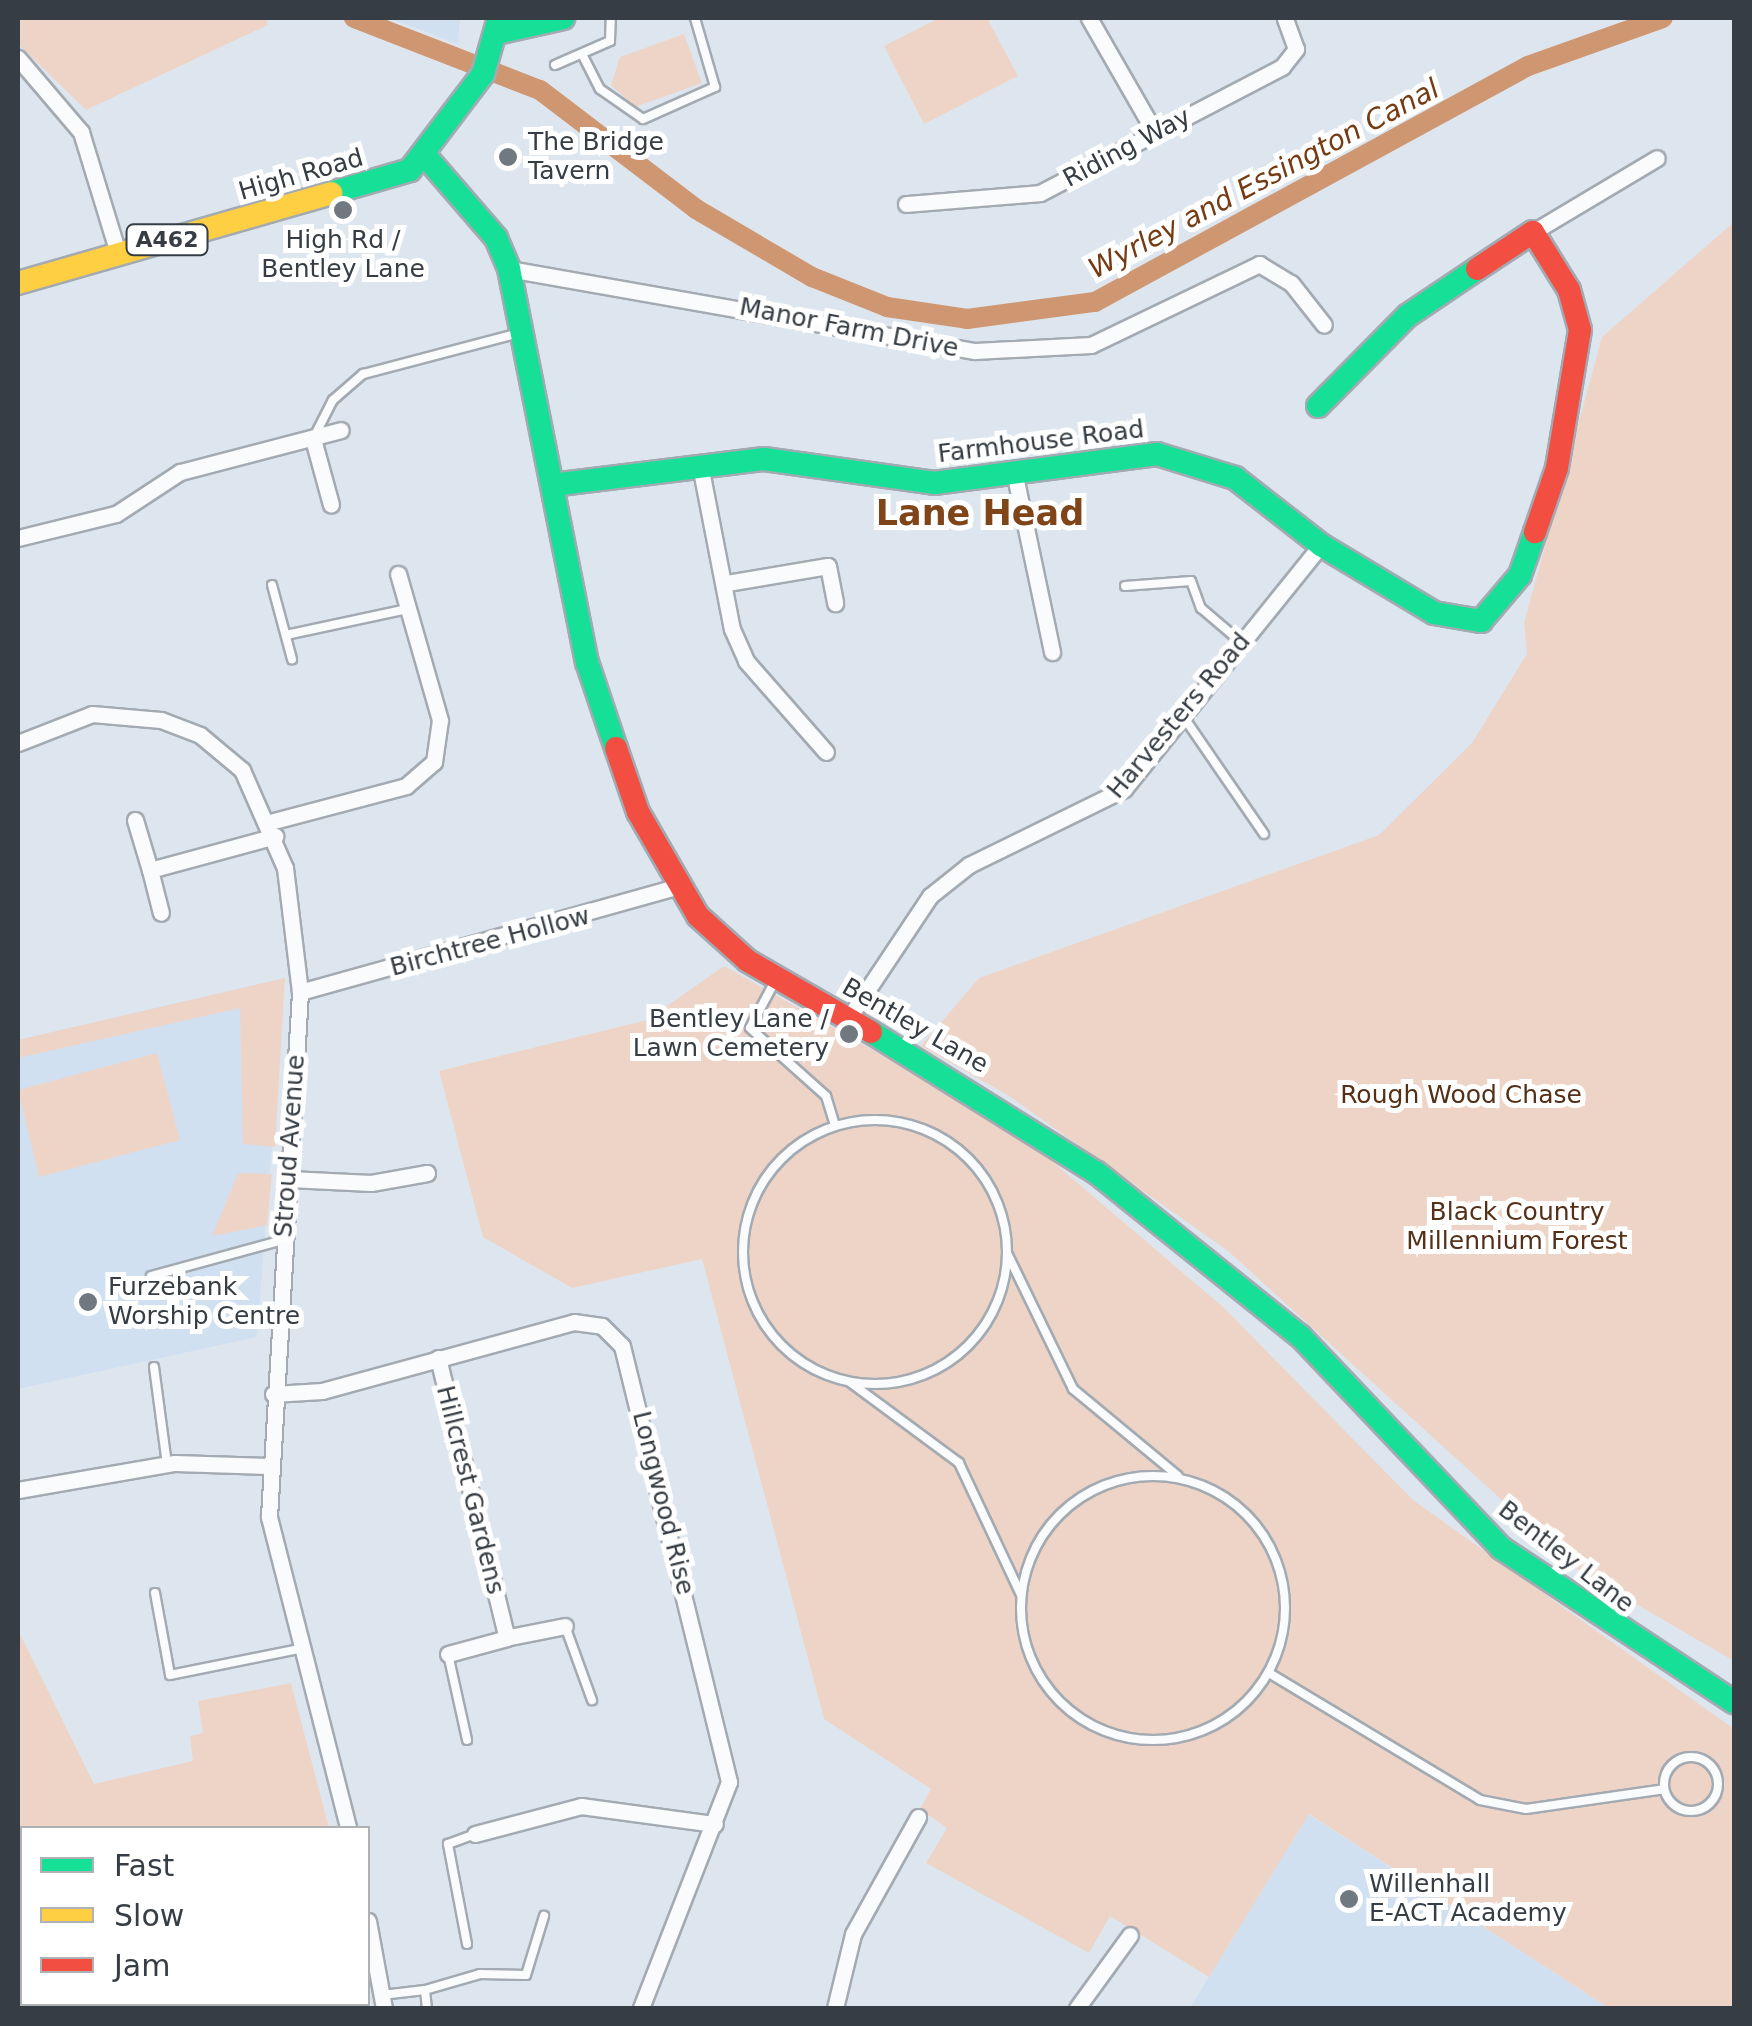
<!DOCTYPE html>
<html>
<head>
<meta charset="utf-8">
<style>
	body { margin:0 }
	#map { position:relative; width:1752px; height:2026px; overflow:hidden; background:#dde6ef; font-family:"DejaVu Sans",sans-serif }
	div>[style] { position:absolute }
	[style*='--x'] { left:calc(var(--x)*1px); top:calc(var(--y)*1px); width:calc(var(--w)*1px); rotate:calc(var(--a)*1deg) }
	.built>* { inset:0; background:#d0e0f1 }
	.green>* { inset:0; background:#eed4c7 }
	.canal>* { height:20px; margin:-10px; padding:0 10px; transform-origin:10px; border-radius:10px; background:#cf9672 }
	.roads { filter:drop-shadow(2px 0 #a3aab1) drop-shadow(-2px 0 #a3aab1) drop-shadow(0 2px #a3aab1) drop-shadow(0 -2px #a3aab1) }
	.lane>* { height:8px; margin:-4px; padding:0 4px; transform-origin:4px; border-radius:4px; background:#fafbfd }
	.lane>.ring { margin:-4px; padding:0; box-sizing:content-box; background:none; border:8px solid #fafbfd; border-radius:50% }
	.street>* { height:15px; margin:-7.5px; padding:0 7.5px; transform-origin:7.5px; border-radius:7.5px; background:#fafbfd }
	.fast>* { height:22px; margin:-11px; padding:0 11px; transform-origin:11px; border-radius:11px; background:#16e098 }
	.slow>* { height:22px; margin:-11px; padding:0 11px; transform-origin:11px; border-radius:11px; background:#ffcf43 }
	.jam>* { height:22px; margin:-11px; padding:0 11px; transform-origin:11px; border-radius:11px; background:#f24e42 }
	.dots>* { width:28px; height:28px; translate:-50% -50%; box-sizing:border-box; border:5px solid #fff; border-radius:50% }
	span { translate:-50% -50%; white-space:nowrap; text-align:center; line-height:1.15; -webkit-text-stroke:10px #fff; paint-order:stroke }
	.shield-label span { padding:2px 8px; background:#fff; border:2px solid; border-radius:8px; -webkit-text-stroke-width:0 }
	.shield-label { font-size:22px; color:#363d44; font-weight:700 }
	.poi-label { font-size:25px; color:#363d44 }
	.left { translate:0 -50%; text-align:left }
	.right { translate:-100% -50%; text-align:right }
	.street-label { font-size:25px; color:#363d44 }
	.park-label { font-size:25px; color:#543019 }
	.water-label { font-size:28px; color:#753c14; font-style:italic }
	.district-label { font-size:35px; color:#804419; font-weight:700 }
	.frame { position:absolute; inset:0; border:20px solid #363d44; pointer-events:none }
	.legend { position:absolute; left:20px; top:1826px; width:350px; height:180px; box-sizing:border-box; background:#fff; border:2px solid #afb1b4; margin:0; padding:12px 18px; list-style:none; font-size:30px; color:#363d44 }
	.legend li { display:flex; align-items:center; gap:20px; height:50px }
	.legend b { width:50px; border:2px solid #afb1b4 }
</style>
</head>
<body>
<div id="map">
	<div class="built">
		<i style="clip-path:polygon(389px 18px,460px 18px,458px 44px)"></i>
		<i style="clip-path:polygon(285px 978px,257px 1337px,18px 1389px,18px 1040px)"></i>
		<i style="clip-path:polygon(1308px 1814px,1609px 2008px,1190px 2008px)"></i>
	</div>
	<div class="green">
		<i style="clip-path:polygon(18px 18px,266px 18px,268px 25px,86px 110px,18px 44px)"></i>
		<i style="clip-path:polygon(939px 18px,987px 18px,1018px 76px,924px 124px,884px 46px)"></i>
		<i style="clip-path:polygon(684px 34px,702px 83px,635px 107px,611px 85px,620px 57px)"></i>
		<i style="clip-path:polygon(1734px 222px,1734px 1661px,1581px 1572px,1228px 1251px,1009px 1096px,921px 1046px,979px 978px,1379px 835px,1472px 743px,1527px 654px,1524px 623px,1602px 337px)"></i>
		<i style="clip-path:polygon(724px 966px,1018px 1132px,1224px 1308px,1413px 1500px,1734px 1729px,1734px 2008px,1609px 2008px,1309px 1814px,1209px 1977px,1110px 1916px,1089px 1953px,926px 1863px,947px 1828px,920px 1809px,931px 1789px,824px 1719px,702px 1259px,572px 1288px,483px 1237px,439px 1071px,647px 1020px)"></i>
		<i style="clip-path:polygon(285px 978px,275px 1147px,243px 1144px,240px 1008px,18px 1058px,18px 1040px)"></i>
		<i style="clip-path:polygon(157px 1053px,180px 1140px,39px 1177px,18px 1090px)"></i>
		<i style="clip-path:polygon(238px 1173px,272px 1174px,267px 1225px,212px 1236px)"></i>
		<i style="clip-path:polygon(18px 1630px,94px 1784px,193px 1761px,190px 1736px,203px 1733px,198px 1701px,291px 1683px,329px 1828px,22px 1828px,18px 1928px)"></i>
	</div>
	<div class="canal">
		<i style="--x:354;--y:18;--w:199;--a:21.2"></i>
		<i style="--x:540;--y:90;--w:196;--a:37.3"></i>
		<i style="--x:696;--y:209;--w:134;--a:30.4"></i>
		<i style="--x:812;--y:277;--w:81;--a:21.8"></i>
		<i style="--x:887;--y:307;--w:81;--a:8.5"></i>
		<i style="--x:967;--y:319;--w:129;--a:-7.6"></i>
		<i style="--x:1095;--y:302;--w:493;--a:-28.6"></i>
		<i style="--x:1528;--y:66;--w:143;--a:-19.6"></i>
	</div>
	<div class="roads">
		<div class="lane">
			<i style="--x:582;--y:54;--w:39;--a:63"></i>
			<i style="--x:600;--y:89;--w:52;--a:34.9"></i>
			<i style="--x:643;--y:119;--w:79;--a:-24"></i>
			<i style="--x:715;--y:87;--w:72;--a:-106.2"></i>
			<i style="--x:555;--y:65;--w:60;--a:-23.6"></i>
			<i style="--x:610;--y:41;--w:23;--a:-88"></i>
			<i style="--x:315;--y:435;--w:39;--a:-63"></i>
			<i style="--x:333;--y:400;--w:40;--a:-41"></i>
			<i style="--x:363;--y:374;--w:161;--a:-14.7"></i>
			<i style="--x:272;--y:585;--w:77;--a:74.9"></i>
			<i style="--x:1125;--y:586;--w:66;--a:-4.3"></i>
			<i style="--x:1191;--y:581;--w:29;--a:70"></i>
			<i style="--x:1201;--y:608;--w:54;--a:40.5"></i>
			<i style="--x:286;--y:635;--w:124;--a:-12.1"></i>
			<i style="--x:1183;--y:716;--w:143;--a:55.5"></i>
			<i style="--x:775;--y:981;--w:53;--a:118"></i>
			<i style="--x:750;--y:1028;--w:102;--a:41.8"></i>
			<i style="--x:826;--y:1096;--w:30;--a:73"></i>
			<i class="ring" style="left:743px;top:1120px;width:256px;height:256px"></i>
			<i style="--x:1008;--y:1255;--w:149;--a:64.1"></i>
			<i style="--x:1073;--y:1389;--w:136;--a:39.6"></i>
			<i style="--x:151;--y:1276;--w:137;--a:-15.3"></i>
			<i style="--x:154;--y:1367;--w:98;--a:82.4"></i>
			<i style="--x:851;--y:1383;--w:134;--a:36.5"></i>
			<i style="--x:959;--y:1463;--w:146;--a:64.8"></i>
			<i class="ring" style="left:1021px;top:1476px;width:256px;height:256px"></i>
			<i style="--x:155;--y:1593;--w:83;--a:79.6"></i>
			<i style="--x:170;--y:1675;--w:132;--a:-11.4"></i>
			<i style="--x:565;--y:1626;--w:79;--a:70"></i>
			<i style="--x:448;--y:1654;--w:88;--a:77.5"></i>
			<i style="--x:1269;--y:1673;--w:246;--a:31"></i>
			<i style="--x:1480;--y:1800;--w:47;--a:11.1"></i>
			<i style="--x:1526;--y:1809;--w:139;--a:-8.2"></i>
			<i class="ring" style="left:1664px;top:1757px;width:46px;height:46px"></i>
			<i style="--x:467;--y:1944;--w:102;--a:-100.8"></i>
			<i style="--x:448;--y:1844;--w:29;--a:-20"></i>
			<i style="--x:425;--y:1990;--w:57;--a:-16.2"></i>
			<i style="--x:480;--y:1974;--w:46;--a:1.2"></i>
			<i style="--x:526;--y:1975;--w:62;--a:-73"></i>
			<i style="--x:382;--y:1995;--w:43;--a:-6.6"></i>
			<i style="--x:425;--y:1990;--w:18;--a:84"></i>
			<i style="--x:296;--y:2004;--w:4;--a:76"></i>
		</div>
		<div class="street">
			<i style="--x:1089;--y:18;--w:133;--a:60.1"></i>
			<i style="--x:18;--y:58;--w:97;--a:49.6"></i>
			<i style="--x:81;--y:132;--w:127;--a:73"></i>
			<i style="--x:906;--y:204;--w:134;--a:-4.7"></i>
			<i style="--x:1040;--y:193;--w:273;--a:-27.5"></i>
			<i style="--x:1282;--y:67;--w:23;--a:-52"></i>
			<i style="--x:1296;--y:49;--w:33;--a:-110"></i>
			<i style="--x:1533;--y:232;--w:144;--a:-30.8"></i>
			<i style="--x:509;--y:269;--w:473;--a:10"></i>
			<i style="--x:975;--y:351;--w:116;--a:-3"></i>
			<i style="--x:1091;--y:345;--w:187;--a:-25.7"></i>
			<i style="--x:1259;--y:264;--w:37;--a:31"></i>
			<i style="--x:1291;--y:283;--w:53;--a:51.8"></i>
			<i style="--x:313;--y:439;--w:68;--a:74.7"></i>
			<i style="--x:700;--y:465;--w:167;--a:79"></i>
			<i style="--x:732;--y:629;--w:35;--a:66"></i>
			<i style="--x:746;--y:661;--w:121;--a:48.7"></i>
			<i style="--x:1015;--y:476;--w:180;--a:78.1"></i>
			<i style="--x:18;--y:538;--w:101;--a:-13.8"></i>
			<i style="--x:116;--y:514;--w:77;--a:-33.3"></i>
			<i style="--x:180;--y:472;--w:166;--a:-14.6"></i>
			<i style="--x:727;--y:583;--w:102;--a:-9.6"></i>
			<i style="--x:828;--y:566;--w:38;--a:79"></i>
			<i style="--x:18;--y:743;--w:79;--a:-21.4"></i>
			<i style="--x:92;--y:714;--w:69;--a:5"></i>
			<i style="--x:161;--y:720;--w:42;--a:21"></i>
			<i style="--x:200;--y:735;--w:55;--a:39.8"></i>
			<i style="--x:242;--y:770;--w:107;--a:66.3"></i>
			<i style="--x:285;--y:868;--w:125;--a:83.1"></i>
			<i style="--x:300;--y:992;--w:526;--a:93.38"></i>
			<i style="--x:269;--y:1517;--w:321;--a:75.7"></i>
			<i style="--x:135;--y:820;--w:52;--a:73.3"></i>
			<i style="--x:150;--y:870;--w:130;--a:-15.2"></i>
			<i style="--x:270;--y:822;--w:141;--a:-14.8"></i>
			<i style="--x:406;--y:786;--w:37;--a:-41"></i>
			<i style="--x:434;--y:762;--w:42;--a:-81.9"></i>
			<i style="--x:440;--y:720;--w:152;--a:-106"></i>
			<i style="--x:150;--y:870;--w:44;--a:75.7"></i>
			<i style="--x:300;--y:992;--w:391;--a:-15.6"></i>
			<i style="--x:848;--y:1019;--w:148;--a:-56.3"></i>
			<i style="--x:930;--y:896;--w:50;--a:-38.5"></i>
			<i style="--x:969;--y:865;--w:173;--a:-26.1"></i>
			<i style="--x:1124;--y:789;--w:314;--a:-51.1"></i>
			<i style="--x:289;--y:1179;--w:82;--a:2.8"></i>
			<i style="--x:371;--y:1183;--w:57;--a:-10.1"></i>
			<i style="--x:438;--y:1358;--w:288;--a:76.2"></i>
			<i style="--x:507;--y:1638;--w:61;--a:164.8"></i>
			<i style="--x:273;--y:1394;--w:49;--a:-3.5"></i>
			<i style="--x:322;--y:1391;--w:261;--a:-15.3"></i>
			<i style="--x:574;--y:1322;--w:28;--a:8"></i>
			<i style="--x:602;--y:1326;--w:28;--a:45"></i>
			<i style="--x:622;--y:1346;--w:449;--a:76.2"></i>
			<i style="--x:729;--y:1782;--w:243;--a:111.3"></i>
			<i style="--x:18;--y:1490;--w:159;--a:-9.8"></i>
			<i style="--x:175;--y:1463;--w:93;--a:1.8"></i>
			<i style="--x:505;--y:1638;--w:61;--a:-11.3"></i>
			<i style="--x:475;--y:1834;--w:110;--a:-14.8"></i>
			<i style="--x:581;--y:1806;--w:135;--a:7.7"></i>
			<i style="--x:368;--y:1921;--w:88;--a:79.6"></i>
			<i style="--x:123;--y:2004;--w:4;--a:0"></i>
			<i style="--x:160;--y:2004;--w:4;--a:76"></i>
			<i style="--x:835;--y:2008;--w:76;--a:-76.3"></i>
			<i style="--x:853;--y:1934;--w:134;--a:-60.9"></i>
			<i style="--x:1077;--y:2008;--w:90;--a:-54"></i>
		</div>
		<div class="fast">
			<i style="--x:501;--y:32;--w:64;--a:-12.7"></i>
			<i style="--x:427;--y:158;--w:106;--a:49.2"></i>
			<i style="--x:496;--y:238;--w:34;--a:67"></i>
			<i style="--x:509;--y:269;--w:401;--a:78.8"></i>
			<i style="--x:587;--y:662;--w:91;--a:71.4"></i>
			<i style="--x:331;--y:193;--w:82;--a:-16.2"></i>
			<i style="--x:410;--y:170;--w:121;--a:-52.8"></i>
			<i style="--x:483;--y:74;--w:58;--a:-74.1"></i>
			<i style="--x:1318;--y:406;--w:127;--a:-45.3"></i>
			<i style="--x:1407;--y:316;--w:84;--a:-33.9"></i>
			<i style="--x:552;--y:485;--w:214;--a:-7"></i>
			<i style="--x:764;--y:459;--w:172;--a:8"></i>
			<i style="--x:934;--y:483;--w:225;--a:-7.4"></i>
			<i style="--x:1157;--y:454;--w:82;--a:17.1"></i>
			<i style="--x:1235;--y:478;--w:109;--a:37.9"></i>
			<i style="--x:1321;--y:545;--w:132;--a:31"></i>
			<i style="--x:1434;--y:613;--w:48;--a:9.7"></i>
			<i style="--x:1481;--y:621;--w:60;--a:-49.7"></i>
			<i style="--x:1520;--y:575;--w:46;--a:-70.8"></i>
			<i style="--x:871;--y:1032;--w:266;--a:32"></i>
			<i style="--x:1097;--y:1173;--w:260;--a:38.8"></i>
			<i style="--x:1300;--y:1336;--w:292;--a:46.5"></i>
			<i style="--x:1501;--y:1548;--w:279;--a:33.5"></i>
		</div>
		<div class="slow">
			<i style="--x:18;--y:283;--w:326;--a:-16"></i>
		</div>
		<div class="jam">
			<i style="--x:1477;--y:269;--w:67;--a:-33.5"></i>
			<i style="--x:1533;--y:232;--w:68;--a:58.2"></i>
			<i style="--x:1569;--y:290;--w:41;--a:74.6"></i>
			<i style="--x:1580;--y:330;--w:140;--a:99.5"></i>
			<i style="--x:1557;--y:468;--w:68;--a:109"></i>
			<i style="--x:616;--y:748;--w:68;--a:71"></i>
			<i style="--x:638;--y:812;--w:120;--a:60"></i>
			<i style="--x:698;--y:916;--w:67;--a:42"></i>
			<i style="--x:748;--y:961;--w:142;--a:30"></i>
		</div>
	</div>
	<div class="dots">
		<i style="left:508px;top:157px;background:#707880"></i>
		<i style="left:343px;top:210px;background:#707880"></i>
		<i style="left:849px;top:1034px;background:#707880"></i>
		<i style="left:88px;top:1302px;background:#707880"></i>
		<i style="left:1349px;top:1899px;background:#707880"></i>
	</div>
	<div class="shield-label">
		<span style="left:167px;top:240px">A462</span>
	</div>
	<div class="poi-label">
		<span class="left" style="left:528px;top:157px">The Bridge<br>Tavern</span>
		<span style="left:343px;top:255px">High Rd /<br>Bentley Lane</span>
		<span class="right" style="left:829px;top:1034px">Bentley Lane /<br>Lawn Cemetery</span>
		<span class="left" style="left:108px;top:1302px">Furzebank<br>Worship Centre</span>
		<span class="left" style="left:1369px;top:1899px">Willenhall<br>E-ACT Academy</span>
	</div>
	<div class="street-label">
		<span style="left:1127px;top:148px;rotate:-28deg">Riding Way</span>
		<span style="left:301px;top:175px;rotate:-16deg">High Road</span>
		<span style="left:849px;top:328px;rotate:11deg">Manor Farm Drive</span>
		<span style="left:1041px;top:442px;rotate:-7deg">Farmhouse Road</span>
		<span style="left:1179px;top:716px;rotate:-50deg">Harvesters Road</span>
		<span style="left:490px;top:942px;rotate:-15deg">Birchtree Hollow</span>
		<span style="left:915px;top:1026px;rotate:30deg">Bentley Lane</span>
		<span style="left:290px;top:1146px;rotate:-86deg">Stroud Avenue</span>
		<span style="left:470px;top:1490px;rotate:76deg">Hillcrest Gardens</span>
		<span style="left:663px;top:1503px;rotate:76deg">Longwood Rise</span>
		<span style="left:1566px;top:1557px;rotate:38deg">Bentley Lane</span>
	</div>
	<div class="park-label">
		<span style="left:1461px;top:1095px">Rough Wood Chase</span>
		<span style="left:1517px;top:1227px">Black Country<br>Millennium Forest</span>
	</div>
	<div class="water-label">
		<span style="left:1264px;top:179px;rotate:-28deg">Wyrley and Essington Canal</span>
	</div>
	<div class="district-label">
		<span style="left:980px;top:513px">Lane Head</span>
	</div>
	<div class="frame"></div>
	<ul class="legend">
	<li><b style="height:12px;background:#16e098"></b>Fast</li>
	<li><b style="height:12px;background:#ffcf43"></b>Slow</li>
	<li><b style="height:12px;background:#f24e42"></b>Jam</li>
	</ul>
</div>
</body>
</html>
